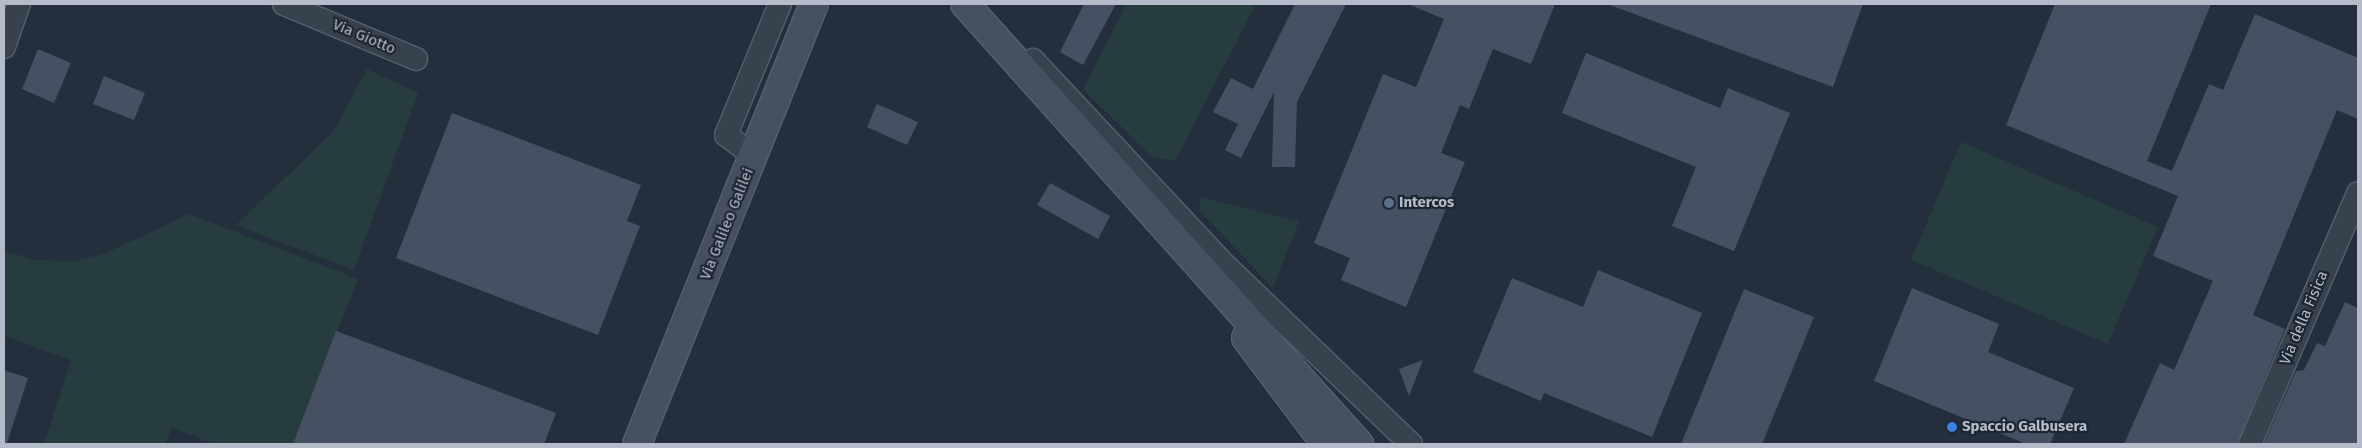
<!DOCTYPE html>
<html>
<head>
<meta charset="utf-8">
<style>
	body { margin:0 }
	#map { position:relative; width:2362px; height:448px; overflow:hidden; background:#242f3e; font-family:"Fira Sans",sans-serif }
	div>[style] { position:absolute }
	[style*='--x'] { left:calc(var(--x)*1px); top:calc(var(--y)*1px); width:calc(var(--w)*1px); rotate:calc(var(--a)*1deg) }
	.green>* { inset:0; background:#263c3f }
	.building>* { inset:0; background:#455162 }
	.roads { filter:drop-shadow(1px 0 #565f6c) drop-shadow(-1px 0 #565f6c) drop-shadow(0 1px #565f6c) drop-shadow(0 -1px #565f6c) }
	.street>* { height:22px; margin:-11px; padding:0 11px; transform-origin:11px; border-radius:11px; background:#38414e }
	.secondary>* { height:28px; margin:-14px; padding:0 14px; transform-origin:14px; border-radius:14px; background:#465061 }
	.dots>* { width:14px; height:14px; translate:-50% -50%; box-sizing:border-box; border:2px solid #1d2633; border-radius:50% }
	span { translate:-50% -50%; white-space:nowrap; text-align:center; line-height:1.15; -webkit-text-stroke:4.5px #1d2633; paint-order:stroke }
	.street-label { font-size:15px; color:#b4bcc9 }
	.poi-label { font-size:15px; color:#b4bcc9; font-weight:700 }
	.left { translate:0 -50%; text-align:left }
	.frame { position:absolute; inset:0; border:5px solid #b4bcc9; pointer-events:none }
</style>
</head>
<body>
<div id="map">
	<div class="green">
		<i style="clip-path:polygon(1127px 4px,1256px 4px,1175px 161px,1152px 157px,1083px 89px)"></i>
		<i style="clip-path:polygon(367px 69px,418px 93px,354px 270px,236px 225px,334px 131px)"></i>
		<i style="clip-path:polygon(1961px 142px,2158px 227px,2108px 344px,1911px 260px)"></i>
		<i style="clip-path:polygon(1201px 197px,1299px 221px,1273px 288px,1199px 210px)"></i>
		<i style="clip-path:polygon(189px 214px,358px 279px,293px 444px,215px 444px,172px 428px,165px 444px,44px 444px,71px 360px,4px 336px,4px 251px,36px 260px,76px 261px,104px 254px)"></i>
	</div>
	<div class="building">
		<i style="clip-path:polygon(1084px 4px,1116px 4px,1083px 65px,1060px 52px)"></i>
		<i style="clip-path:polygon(1295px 4px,1346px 4px,1297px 102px,1295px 167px,1272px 167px,1274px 92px,1241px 158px,1225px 150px,1238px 124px,1213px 112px,1231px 78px,1253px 89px)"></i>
		<i style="clip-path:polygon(1408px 4px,1555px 4px,1531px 64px,1493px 49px,1469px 109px,1460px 105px,1441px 153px,1465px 162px,1406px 307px,1341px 280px,1350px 258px,1314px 243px,1383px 74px,1416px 87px,1444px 19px)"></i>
		<i style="clip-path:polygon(1607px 4px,1863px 4px,1833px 87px)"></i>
		<i style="clip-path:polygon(2055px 4px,2211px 4px,2147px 161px,2172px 171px,2209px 84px,2223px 90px,2255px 14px,2358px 58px,2358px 119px,2337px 110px,2253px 315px,2285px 329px,2237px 444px,2124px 444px,2160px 363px,2174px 370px,2213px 281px,2153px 256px,2178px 196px,2006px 125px)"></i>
		<i style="clip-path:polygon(38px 49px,71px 63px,54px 103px,22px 89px)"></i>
		<i style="clip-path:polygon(1586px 53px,1720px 108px,1728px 88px,1790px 113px,1734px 251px,1672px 226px,1696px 167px,1562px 113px)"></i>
		<i style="clip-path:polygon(104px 76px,145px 93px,134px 120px,93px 104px)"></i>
		<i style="clip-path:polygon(877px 104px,918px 122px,907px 145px,867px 127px)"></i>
		<i style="clip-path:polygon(452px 113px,641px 185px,627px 221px,640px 226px,598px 335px,396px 258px)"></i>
		<i style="clip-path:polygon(1050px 183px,1110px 216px,1098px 239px,1037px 205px)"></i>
		<i style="clip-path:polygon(1598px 270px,1702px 313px,1652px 437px,1544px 393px,1541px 401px,1473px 372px,1512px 278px,1583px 307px)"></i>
		<i style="clip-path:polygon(1912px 288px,1999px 324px,1988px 352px,2074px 388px,2050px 444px,2026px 444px,1874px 381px)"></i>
		<i style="clip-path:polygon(1744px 289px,1814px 317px,1762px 444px,1681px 444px)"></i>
		<i style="clip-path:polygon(2345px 302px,2358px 308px,2358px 444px,2264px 444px,2296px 371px,2304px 370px,2317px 343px,2325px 346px)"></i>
		<i style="clip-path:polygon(336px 331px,556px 413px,544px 444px,293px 444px)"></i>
		<i style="clip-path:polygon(1423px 360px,1409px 396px,1399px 369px)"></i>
		<i style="clip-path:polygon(4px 370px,28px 378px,7px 443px,4px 443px)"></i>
	</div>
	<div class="roads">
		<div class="street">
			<i style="--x:284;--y:4;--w:143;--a:22.6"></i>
			<i style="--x:4;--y:47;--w:46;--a:-70.8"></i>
			<i style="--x:1033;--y:60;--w:282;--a:46.9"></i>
			<i style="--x:1226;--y:266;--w:257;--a:43.9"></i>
			<i style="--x:754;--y:156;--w:35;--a:-143"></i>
			<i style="--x:726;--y:135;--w:142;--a:-67.6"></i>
			<i style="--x:2250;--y:444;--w:273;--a:-66.7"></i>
		</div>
		<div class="secondary">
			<i style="--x:965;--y:4;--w:591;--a:48.16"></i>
			<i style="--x:1246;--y:338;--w:133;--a:53"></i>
			<i style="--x:637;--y:444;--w:474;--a:-68.1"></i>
		</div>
	</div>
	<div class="dots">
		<i style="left:1389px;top:203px;background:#5c6f8a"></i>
		<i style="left:1952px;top:427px;background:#3f7fe0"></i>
	</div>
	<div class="street-label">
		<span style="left:364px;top:37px;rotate:23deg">Via Giotto</span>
		<span style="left:727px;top:224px;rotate:-68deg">Via Galileo Galilei</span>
		<span style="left:2304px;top:318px;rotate:-67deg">Via della Fisica</span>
	</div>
	<div class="poi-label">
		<span class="left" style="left:1399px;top:203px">Intercos</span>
		<span class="left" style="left:1962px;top:427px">Spaccio Galbusera</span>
	</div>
	<div class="frame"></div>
</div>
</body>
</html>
